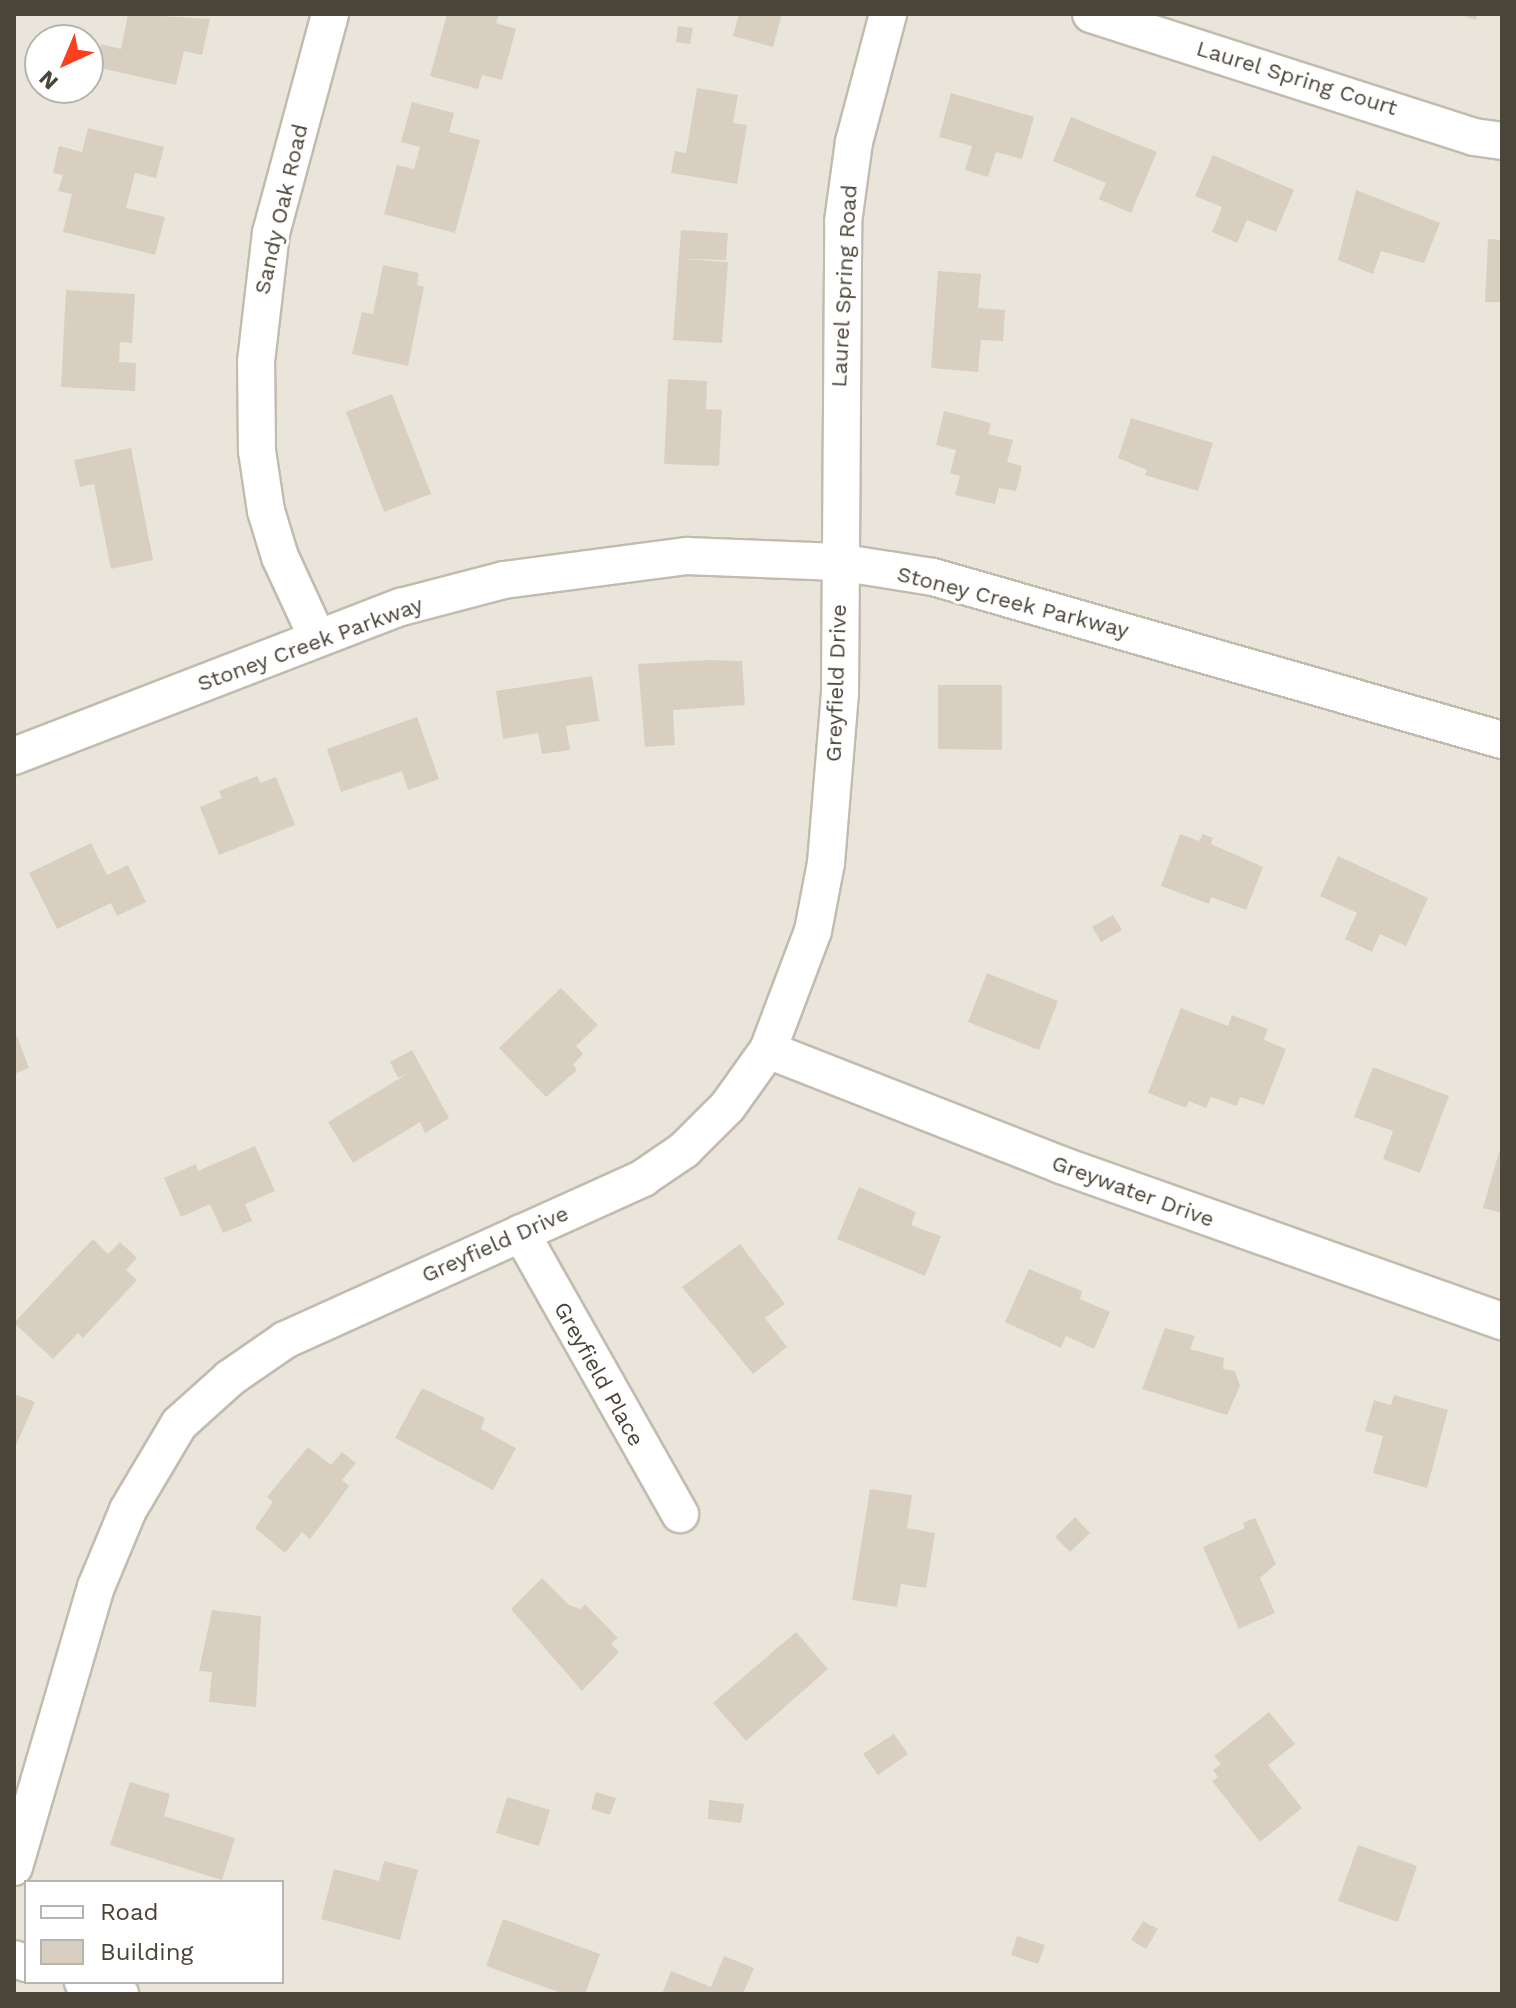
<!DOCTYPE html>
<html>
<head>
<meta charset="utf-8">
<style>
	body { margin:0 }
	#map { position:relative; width:1516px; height:2008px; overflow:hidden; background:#f6f3ec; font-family:"Work Sans",sans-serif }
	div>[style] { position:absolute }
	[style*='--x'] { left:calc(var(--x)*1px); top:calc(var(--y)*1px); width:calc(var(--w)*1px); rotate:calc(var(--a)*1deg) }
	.residential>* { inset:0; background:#eae5da }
	.building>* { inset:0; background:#d8cfc1 }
	.roads { filter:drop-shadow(2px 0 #c2bbae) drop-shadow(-2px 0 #c2bbae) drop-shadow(0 2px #c2bbae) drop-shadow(0 -2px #c2bbae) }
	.minor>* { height:36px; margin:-18px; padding:0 18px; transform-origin:18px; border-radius:18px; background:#fff }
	span { translate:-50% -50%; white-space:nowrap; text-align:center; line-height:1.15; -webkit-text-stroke:6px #fff; paint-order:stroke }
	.street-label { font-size:22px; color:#4b4439 }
	.frame { position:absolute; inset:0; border:16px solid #4b4439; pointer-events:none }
	.legend { position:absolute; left:24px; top:1880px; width:260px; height:104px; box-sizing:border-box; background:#fff; border:2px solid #b7b4b0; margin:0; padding:10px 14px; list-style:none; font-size:24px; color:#4b4439 }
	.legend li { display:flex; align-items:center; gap:16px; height:40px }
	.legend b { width:40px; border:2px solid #b7b4b0 }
	.north { position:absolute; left:24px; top:24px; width:80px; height:80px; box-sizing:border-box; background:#fff; border:2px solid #b7b4b0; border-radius:50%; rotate:224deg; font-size:22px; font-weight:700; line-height:32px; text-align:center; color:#4b4439 }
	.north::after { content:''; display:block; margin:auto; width:28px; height:36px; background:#fc3f1d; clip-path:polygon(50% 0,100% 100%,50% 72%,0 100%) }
</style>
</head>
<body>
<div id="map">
	<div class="residential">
		<i style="clip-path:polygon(evenodd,14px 14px,1502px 14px,1502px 1994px,14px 1994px,14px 14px,40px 40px,88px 40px,88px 88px,40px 88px,40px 40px,14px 14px,26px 1882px,282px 1882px,282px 1982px,26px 1982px,26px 1882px)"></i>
	</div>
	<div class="building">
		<i style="clip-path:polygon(128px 14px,210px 19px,202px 55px,184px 51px,176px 85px,96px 67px,101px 44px,121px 49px)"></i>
		<i style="clip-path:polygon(447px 14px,499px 14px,496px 23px,516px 29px,502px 80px,482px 75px,478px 89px,430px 76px)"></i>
		<i style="clip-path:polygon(739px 14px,782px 14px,773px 47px,733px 36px)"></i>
		<i style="clip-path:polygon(1458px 14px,1477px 14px,1476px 20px)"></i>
		<i style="clip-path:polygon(678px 26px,693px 28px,690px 44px,676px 42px)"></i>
		<i style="clip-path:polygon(697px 88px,738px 95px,733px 123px,747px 125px,737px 184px,671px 173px,675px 151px,686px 153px)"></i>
		<i style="clip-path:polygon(951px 93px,1034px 117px,1022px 159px,996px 152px,988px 177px,965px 170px,972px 146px,939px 137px)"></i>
		<i style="clip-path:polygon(412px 102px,454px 113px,449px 132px,480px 140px,455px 233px,384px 214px,397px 165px,414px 169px,420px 147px,401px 142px)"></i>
		<i style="clip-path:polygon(1071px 117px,1157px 152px,1131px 213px,1099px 199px,1106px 183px,1053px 161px)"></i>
		<i style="clip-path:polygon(88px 128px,164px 147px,156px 178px,135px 173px,126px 208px,165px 217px,155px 255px,63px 232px,72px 194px,58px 191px,63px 175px,53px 173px,59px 146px,82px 152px)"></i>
		<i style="clip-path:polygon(1213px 155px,1294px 190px,1276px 232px,1247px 220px,1237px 243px,1212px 232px,1222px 207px,1195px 196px)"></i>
		<i style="clip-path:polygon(1356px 190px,1440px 223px,1424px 263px,1381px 251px,1373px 274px,1338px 260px)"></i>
		<i style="clip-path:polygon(681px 230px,728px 233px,726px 260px,683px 259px,728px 262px,722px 343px,673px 340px)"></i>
		<i style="clip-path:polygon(1488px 239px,1502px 240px,1502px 302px,1485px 302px)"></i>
		<i style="clip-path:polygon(383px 265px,419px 273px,417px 285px,424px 287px,408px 366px,352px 354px,362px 312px,373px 314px)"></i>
		<i style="clip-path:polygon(938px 271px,981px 274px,978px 308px,1005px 310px,1003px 341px,981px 340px,978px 372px,931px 368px)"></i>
		<i style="clip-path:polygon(66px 290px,135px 294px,132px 343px,120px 342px,119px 362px,136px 363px,135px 391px,61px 387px)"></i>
		<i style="clip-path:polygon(668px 379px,707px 381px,706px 409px,722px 410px,719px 466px,664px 464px)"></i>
		<i style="clip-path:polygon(392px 394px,431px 494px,384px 512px,346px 412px)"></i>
		<i style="clip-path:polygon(944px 411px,991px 423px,988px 434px,1013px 440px,1007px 462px,1022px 466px,1016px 491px,999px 488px,995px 504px,955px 495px,960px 476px,950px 473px,956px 450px,936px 445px)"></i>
		<i style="clip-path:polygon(1131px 418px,1213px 443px,1198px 491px,1145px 475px,1147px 470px,1118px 458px)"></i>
		<i style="clip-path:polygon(131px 448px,153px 560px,111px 569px,94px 484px,80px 487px,74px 460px)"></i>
		<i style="clip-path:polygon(709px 660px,742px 661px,745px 705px,673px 710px,675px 745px,645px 747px,638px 664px)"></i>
		<i style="clip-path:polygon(592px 676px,599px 721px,566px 726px,570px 750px,542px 754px,538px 733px,503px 739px,496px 691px)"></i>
		<i style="clip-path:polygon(938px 685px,1002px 685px,1002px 750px,938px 749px)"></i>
		<i style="clip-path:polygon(417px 717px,439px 779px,408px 790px,402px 771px,341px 792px,327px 749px)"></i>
		<i style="clip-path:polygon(257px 776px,260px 783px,276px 777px,295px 825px,219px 855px,200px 807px,222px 798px,219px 791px)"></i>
		<i style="clip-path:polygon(1180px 834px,1199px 841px,1203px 834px,1213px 838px,1211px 844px,1263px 867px,1246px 910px,1211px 897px,1209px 904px,1161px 886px)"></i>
		<i style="clip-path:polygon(91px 843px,107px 875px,128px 865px,146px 902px,117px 916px,111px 903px,57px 929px,29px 873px)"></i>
		<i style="clip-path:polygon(1338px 856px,1428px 898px,1406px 946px,1380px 934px,1372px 952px,1345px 939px,1357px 913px,1320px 896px)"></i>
		<i style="clip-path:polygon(1113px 915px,1122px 930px,1101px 942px,1092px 927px)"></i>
		<i style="clip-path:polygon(987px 973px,1058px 1001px,1039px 1050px,968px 1022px)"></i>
		<i style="clip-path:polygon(561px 988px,598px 1025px,576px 1046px,583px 1054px,573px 1065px,577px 1070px,546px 1097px,499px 1048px)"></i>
		<i style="clip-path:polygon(1181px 1008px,1228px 1026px,1232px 1015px,1268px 1029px,1264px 1040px,1286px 1049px,1264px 1105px,1240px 1097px,1237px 1106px,1211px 1097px,1206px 1108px,1189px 1101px,1186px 1108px,1148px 1093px)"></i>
		<i style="clip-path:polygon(17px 1036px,29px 1068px,14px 1074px,14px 1037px)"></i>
		<i style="clip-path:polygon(412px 1050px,449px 1118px,425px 1133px,420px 1122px,353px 1163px,328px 1122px,410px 1072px,398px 1078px,390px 1062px)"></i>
		<i style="clip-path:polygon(1373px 1067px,1449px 1096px,1420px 1173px,1383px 1159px,1393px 1131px,1354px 1117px)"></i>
		<i style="clip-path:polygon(255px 1146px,275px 1191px,245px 1204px,252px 1221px,223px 1233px,210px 1204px,181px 1217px,164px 1178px,196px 1164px,198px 1171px)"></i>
		<i style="clip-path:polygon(1499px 1152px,1502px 1153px,1502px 1213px,1483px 1208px)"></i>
		<i style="clip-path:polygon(859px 1187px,916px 1212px,911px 1225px,941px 1236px,925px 1276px,837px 1239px)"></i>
		<i style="clip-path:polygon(93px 1239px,108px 1254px,120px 1242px,137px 1258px,126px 1270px,137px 1280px,83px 1338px,78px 1333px,53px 1359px,14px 1323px)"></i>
		<i style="clip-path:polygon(740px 1244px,785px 1304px,765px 1318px,787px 1347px,753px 1374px,682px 1287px)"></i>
		<i style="clip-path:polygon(1029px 1269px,1082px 1291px,1080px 1299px,1110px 1312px,1094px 1349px,1066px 1336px,1061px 1348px,1005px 1322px)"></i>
		<i style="clip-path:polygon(1165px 1328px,1195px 1336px,1190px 1349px,1224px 1358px,1223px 1369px,1235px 1371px,1240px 1386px,1227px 1415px,1142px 1389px)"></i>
		<i style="clip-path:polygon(422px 1388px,485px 1418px,481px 1429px,516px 1448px,493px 1490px,395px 1438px)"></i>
		<i style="clip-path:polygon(14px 1394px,35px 1402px,14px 1450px)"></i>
		<i style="clip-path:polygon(1394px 1395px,1448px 1410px,1427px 1488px,1373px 1473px,1383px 1436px,1365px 1431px,1374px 1400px,1391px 1405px)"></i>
		<i style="clip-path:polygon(308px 1447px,331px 1465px,342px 1452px,356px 1463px,342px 1480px,349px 1486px,324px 1521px,310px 1539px,302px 1532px,285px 1553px,255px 1528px,273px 1502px,267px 1497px)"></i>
		<i style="clip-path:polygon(870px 1489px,912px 1495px,907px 1528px,935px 1533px,926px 1588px,901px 1584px,897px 1607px,852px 1600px)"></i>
		<i style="clip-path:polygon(1075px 1517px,1090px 1533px,1070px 1552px,1055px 1537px)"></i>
		<i style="clip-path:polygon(1255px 1518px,1276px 1564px,1260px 1578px,1275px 1613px,1239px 1629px,1203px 1547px,1245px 1528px,1243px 1523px)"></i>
		<i style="clip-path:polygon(542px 1578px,569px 1605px,581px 1609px,585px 1604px,618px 1638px,611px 1644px,619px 1652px,582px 1691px,511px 1609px)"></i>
		<i style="clip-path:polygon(212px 1610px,261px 1616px,256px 1707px,209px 1702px,212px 1672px,199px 1671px)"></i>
		<i style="clip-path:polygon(796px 1632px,828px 1669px,746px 1741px,713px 1703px)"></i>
		<i style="clip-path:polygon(1269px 1712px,1295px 1744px,1268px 1765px,1302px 1808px,1260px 1842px,1212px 1781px,1218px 1777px,1213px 1770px,1221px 1764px,1214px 1756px)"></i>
		<i style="clip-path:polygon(894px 1734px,908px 1754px,878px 1775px,863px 1754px)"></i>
		<i style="clip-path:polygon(130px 1782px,170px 1794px,164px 1816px,235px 1838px,222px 1880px,110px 1845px)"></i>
		<i style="clip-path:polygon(596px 1792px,616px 1798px,610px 1815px,591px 1809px)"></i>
		<i style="clip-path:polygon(507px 1797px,550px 1810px,539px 1846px,496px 1833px)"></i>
		<i style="clip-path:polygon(709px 1800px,744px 1804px,741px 1823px,708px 1819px)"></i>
		<i style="clip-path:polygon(1358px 1845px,1417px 1866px,1398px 1922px,1338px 1901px)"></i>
		<i style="clip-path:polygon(384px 1861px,418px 1870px,400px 1940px,321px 1919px,334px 1869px,379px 1881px)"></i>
		<i style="clip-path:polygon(503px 1919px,600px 1954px,585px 1994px,564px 1994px,486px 1966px)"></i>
		<i style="clip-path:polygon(1143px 1921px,1158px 1929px,1146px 1949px,1131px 1940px)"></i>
		<i style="clip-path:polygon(1017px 1936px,1045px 1945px,1038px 1964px,1011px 1955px)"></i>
		<i style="clip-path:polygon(724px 1956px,754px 1968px,743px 1994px,662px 1994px,671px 1971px,711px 1987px)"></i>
	</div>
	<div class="roads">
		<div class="minor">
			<i style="--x:1091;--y:14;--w:402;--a:17.8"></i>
			<i style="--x:1474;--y:137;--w:28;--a:8"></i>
			<i style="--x:317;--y:637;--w:88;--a:-114.8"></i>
			<i style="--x:280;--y:557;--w:48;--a:-106.9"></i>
			<i style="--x:266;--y:511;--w:61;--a:-98.5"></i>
			<i style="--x:257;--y:451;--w:89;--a:-90.6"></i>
			<i style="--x:256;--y:362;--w:130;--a:-83.4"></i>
			<i style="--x:271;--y:233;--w:227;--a:-74.9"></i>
			<i style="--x:14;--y:756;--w:415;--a:-21.1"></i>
			<i style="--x:401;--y:607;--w:106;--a:-14.7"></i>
			<i style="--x:504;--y:580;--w:185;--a:-7.5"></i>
			<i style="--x:687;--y:556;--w:151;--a:2.3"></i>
			<i style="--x:838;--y:562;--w:96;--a:9"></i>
			<i style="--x:933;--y:577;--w:592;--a:15.99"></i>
			<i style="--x:768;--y:1050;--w:315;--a:21.4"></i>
			<i style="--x:1061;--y:1165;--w:468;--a:19.5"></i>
			<i style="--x:521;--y:1233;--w:323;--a:60.5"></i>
			<i style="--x:14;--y:1867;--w:292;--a:-73.7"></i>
			<i style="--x:96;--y:1587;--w:83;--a:-67.4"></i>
			<i style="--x:128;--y:1510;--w:100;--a:-59.3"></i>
			<i style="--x:179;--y:1424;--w:69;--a:-42"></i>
			<i style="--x:230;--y:1378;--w:67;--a:-34.6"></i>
			<i style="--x:285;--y:1340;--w:393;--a:-24.3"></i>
			<i style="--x:643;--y:1178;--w:50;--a:-34.3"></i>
			<i style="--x:684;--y:1150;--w:62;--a:-45"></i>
			<i style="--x:728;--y:1106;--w:69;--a:-54.5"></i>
			<i style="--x:768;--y:1050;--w:127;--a:-69.3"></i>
			<i style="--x:813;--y:931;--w:69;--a:-79.2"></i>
			<i style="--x:826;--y:863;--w:171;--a:-85.3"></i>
			<i style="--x:840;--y:693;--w:471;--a:-89.6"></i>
			<i style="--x:843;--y:222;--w:81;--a:-82.2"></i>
			<i style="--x:854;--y:142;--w:132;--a:-75.1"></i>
			<i style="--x:14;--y:1959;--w:13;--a:18"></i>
			<i style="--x:83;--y:1982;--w:39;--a:18"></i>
		</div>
	</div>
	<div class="street-label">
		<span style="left:1297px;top:78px;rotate:17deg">Laurel Spring Court</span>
		<span style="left:281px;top:209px;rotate:-77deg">Sandy Oak Road</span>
		<span style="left:844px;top:286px;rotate:-87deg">Laurel Spring Road</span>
		<span style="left:1013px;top:602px;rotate:14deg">Stoney Creek Parkway</span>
		<span style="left:310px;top:644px;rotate:-20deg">Stoney Creek Parkway</span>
		<span style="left:836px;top:683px;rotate:-88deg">Greyfield Drive</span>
		<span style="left:1133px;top:1191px;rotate:20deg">Greywater Drive</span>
		<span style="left:495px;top:1244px;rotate:-24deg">Greyfield Drive</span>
		<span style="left:599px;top:1374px;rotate:61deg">Greyfield Place</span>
	</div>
	<div class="frame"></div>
	<ul class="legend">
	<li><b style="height:10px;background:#fff"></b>Road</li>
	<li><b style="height:22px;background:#d8cfc1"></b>Building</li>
	</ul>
	<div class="north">N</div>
</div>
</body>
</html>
